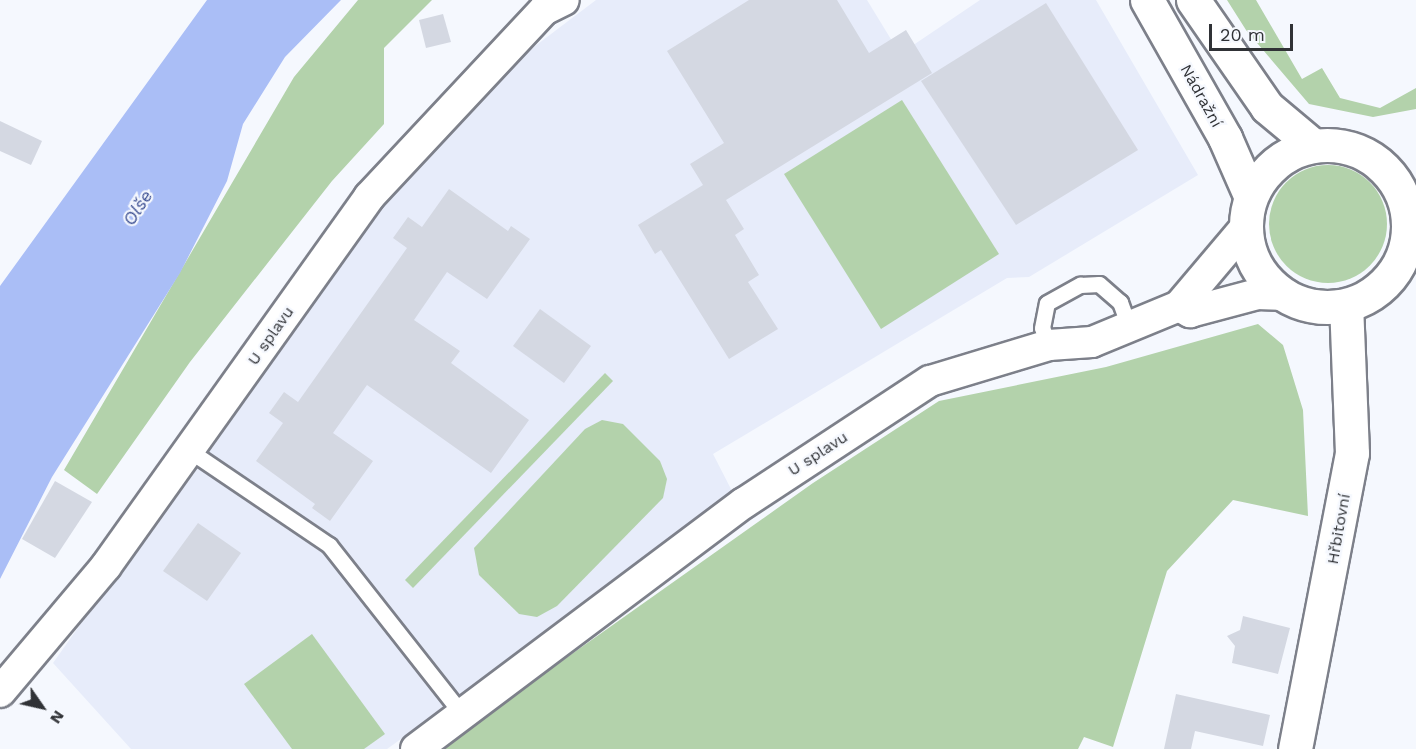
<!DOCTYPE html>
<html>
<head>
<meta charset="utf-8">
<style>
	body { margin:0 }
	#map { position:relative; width:1416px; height:749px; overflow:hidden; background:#f5f8fe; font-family:"Work Sans",sans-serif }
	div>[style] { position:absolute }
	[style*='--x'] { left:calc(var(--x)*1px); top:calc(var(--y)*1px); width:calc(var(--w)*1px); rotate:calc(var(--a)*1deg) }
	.built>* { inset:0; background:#e7ecfa }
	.green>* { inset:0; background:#b3d2ab }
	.round { border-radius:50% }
	.water>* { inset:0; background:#aabef6 }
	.building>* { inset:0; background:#d4d8e2 }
	.roads { filter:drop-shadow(2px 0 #7d808a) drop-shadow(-2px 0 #7d808a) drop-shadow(0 2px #7d808a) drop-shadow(0 -2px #7d808a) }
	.service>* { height:15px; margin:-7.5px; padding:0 7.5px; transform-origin:7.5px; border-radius:7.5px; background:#fff }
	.minor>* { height:30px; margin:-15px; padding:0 15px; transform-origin:15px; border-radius:15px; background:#fff }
	.tertiary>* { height:33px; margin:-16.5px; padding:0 16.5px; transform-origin:16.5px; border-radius:16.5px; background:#fff }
	.secondary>* { height:33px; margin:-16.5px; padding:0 16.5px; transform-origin:16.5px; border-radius:16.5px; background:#fff }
	.secondary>.ring { margin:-16.5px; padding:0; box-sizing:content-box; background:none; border:33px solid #fff; border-radius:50% }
	span { translate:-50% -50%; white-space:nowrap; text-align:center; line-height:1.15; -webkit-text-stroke:4.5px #f5f8fe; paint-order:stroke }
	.street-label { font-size:16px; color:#303236 }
	.water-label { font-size:18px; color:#3e5194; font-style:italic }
	.north { position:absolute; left:12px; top:677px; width:60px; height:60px; -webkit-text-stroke:4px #f5f8fe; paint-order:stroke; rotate:124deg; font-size:16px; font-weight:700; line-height:24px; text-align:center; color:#303236 }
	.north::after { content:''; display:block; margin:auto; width:21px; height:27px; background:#303236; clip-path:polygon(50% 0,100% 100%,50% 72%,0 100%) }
	.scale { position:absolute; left:1209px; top:24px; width:84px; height:27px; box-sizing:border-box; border:3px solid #303236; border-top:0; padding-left:8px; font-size:18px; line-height:21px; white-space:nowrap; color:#303236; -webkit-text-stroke:4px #f5f8fe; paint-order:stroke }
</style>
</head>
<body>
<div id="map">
	<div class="built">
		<i style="clip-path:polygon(596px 0,867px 0,900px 54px,980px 0,1096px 0,1198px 175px,1029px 277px,1007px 278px,713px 454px,732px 491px,697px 528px,387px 749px,131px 749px,53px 663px,353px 240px,514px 62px)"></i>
	</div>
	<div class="green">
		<i style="clip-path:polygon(358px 0,432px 0,384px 48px,384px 124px,332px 181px,190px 362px,97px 494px,64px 470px,294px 77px)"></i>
		<i style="clip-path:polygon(1227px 0,1256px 0,1302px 79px,1322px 68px,1340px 98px,1380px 108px,1416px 88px,1416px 109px,1373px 117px,1309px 104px,1246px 30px)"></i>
		<i style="clip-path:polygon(902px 100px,999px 254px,881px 329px,784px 174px)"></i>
		<i class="round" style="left:1269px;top:165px;width:118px;height:118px"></i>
		<i style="clip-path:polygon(1258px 324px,1283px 345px,1303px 410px,1308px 516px,1233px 500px,1167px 571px,1113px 747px,1084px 737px,1078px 749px,438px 749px,813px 483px,939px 401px,1106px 367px)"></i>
		<i style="clip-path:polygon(605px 373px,613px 381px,413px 588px,405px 580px)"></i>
		<i style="clip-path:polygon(602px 420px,623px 424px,660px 461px,667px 479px,663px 498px,557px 606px,537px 617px,519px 614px,479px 575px,474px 548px,585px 429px)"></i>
		<i style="clip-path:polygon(312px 634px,385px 734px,364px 749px,292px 749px,244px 684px)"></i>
	</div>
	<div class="water">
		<i style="clip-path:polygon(207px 0,341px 0,285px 57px,243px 124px,227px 181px,180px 273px,52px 477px,0 579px,0 286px)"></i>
	</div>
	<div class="building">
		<i style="clip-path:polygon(749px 0,837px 0,869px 53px,906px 30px,932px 73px,726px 200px,744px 229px,735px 235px,759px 275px,748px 282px,778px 329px,729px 359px,661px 250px,655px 254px,638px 225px,703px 185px,690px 164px,724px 143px,667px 51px)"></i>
		<i style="clip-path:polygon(1046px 3px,1138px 150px,1016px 225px,921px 81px)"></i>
		<i style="clip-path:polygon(443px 14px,451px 42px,426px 48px,419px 20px)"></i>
		<i style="clip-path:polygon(0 121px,42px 141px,31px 165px,0 151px)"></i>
		<i style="clip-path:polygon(449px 189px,508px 231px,511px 226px,530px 239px,487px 299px,447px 272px,414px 320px,460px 351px,451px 363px,529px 420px,491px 473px,367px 385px,333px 433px,373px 461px,330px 521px,312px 508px,315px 504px,256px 461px,283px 423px,269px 413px,284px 392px,298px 402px,407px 248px,393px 238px,408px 217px,422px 227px)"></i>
		<i style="clip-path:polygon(540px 309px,591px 346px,564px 383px,513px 346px)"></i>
		<i style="clip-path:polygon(55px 481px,92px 502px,55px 558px,22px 539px)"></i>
		<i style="clip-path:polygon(198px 523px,241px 553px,207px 601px,163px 571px)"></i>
		<i style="clip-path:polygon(1243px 616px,1290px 628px,1278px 674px,1232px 663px,1235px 646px,1227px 636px,1240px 630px)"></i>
		<i style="clip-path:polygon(1176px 694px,1270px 715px,1263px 746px,1195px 731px,1191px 749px,1164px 749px)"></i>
	</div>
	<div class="roads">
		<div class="service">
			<i style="--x:1049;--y:345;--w:18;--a:-112"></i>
			<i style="--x:1042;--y:328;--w:25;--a:-79"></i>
			<i style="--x:1047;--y:303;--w:38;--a:-29"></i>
			<i style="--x:1080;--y:285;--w:19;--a:-3"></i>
			<i style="--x:1099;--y:284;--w:28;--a:41"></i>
			<i style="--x:1120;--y:302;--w:23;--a:70"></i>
			<i style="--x:190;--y:451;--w:168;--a:34.1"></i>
			<i style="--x:329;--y:545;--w:216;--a:51.8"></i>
		</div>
		<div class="minor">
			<i style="--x:1179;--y:306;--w:13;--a:29"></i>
			<i style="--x:1190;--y:312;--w:69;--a:-15"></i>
			<i style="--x:1257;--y:294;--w:29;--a:2"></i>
			<i style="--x:0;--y:692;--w:165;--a:-49.9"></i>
			<i style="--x:106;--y:566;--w:453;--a:-54.5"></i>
			<i style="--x:369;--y:197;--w:256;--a:-46.9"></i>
			<i style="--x:544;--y:10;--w:22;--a:-27"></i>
			<i style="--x:416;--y:749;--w:410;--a:-36.9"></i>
			<i style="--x:744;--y:503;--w:222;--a:-33.3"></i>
			<i style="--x:930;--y:381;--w:124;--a:-16.8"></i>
			<i style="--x:1049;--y:345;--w:43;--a:-4"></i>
			<i style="--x:1092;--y:342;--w:94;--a:-22.5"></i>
			<i style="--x:1179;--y:306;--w:102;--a:-49.8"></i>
		</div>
		<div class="tertiary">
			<i style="--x:1295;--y:749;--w:301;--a:-79.1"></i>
			<i style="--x:1352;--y:453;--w:147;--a:-92.3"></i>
		</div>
		<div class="secondary">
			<i style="--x:1147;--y:0;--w:159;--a:60.5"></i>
			<i style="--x:1225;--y:138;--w:62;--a:66.3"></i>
			<i style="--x:1193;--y:0;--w:130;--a:55.3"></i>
			<i style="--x:1267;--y:107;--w:56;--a:39.9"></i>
			<i class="ring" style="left:1246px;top:145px;width:129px;height:129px"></i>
		</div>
	</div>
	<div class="street-label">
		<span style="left:1201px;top:96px;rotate:61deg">Nádražní</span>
		<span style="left:271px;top:336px;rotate:-55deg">U splavu</span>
		<span style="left:818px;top:454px;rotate:-33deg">U splavu</span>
		<span style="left:1339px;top:529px;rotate:-80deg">Hřbitovní</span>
	</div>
	<div class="water-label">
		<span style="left:138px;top:208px;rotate:-57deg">Olše</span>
	</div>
	<div class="north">N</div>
	<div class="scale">20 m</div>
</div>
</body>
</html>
